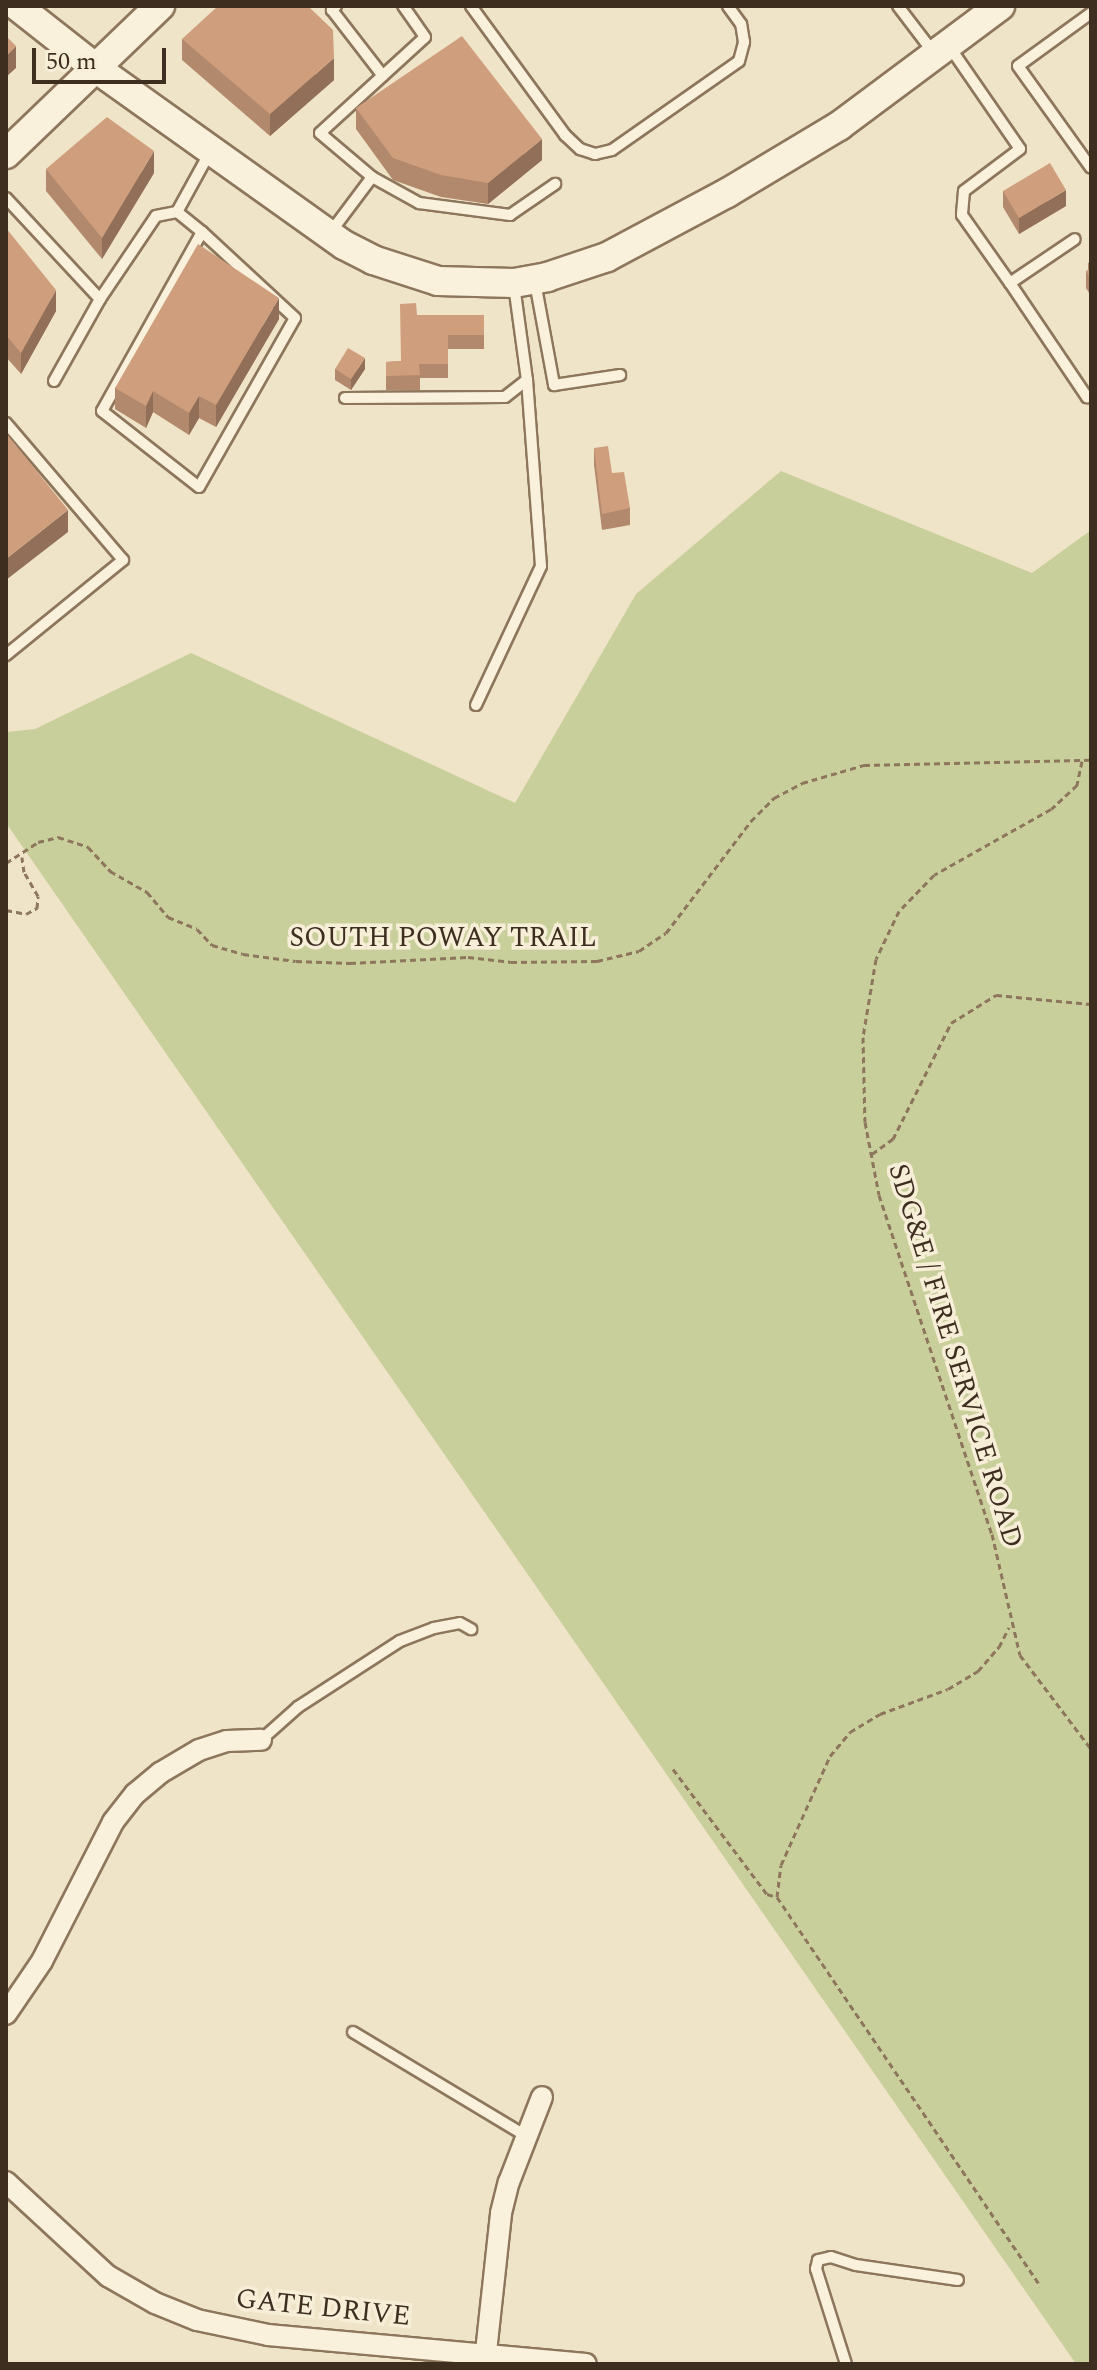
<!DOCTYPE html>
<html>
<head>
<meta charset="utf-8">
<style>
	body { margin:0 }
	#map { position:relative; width:1097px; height:2370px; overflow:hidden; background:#f0e4c8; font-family:Spectral,serif }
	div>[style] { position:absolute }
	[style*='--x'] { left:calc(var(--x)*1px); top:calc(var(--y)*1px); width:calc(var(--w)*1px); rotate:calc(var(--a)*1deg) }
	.green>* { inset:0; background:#c9cf9b }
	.path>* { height:3px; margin-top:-1.5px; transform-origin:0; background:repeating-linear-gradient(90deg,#8d765c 0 6px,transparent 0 10px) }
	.roads { filter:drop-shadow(2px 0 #8d765c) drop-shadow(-2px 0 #8d765c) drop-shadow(0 2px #8d765c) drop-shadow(0 -2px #8d765c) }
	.lane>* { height:10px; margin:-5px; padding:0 5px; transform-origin:5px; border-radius:5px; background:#faf1dc }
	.street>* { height:20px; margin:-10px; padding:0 10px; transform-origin:10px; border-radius:10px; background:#faf1dc }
	.secondary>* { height:28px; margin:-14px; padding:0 14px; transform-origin:14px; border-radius:14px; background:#faf1dc }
	.wall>* { inset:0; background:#b2896c }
	.shaded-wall>* { inset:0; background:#916f58 }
	.building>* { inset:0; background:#cf9f7d }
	span { translate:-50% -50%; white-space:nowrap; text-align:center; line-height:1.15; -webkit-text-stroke:7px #f7eed8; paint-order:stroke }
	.street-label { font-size:28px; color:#3d2e20 }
	.frame { position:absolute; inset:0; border:8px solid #3d2e20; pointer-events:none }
	.scale { position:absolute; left:32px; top:48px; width:134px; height:36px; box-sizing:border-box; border:4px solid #3d2e20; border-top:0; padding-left:10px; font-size:24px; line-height:28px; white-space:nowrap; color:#3d2e20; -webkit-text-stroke:6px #f7eed8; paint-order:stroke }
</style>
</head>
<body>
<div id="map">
	<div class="green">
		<i style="clip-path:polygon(781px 471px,1032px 573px,1091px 530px,1091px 2364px,1076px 2364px,6px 823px,6px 732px,35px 729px,191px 653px,515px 803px,636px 594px)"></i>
	</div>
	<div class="path">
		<i style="--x:1082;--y:761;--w:25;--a:102"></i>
		<i style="--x:1077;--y:785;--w:35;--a:137"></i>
		<i style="--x:1051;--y:809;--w:134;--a:150.6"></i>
		<i style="--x:934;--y:875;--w:50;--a:134.2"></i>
		<i style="--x:899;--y:911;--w:53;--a:115.6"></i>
		<i style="--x:876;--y:959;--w:79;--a:99.5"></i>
		<i style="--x:863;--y:1037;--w:85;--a:88.7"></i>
		<i style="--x:865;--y:1122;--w:74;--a:79.1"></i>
		<i style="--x:879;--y:1195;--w:357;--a:71.6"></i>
		<i style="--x:992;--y:1534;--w:124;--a:77"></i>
		<i style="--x:1020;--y:1655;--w:118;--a:52.9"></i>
		<i style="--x:6;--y:863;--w:38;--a:-33"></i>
		<i style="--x:38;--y:842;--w:21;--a:-14"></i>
		<i style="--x:58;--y:837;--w:32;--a:18"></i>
		<i style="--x:88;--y:847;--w:33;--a:47"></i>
		<i style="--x:110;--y:871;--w:43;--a:29.6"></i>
		<i style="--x:147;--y:892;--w:33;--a:50"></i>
		<i style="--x:168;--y:917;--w:31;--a:22"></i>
		<i style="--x:197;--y:929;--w:22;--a:47"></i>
		<i style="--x:212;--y:945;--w:32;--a:16"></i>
		<i style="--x:243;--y:954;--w:53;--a:7.5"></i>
		<i style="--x:296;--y:961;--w:54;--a:2.1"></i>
		<i style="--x:350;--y:963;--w:118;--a:-2.9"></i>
		<i style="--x:468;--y:957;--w:43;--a:6.6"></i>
		<i style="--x:511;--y:962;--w:86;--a:-0.7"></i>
		<i style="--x:597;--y:961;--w:43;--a:-13.4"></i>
		<i style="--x:639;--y:951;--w:32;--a:-34"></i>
		<i style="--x:666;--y:933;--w:141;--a:-52.8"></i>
		<i style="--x:751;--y:821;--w:33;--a:-45"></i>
		<i style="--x:774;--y:798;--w:32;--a:-28"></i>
		<i style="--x:802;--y:783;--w:65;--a:-16.2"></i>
		<i style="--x:864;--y:765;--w:227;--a:-1.3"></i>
		<i style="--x:6;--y:910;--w:20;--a:11"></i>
		<i style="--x:26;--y:914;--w:13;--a:-29"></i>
		<i style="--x:37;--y:908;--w:12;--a:-85"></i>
		<i style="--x:38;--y:896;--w:28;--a:-120"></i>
		<i style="--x:24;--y:872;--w:15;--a:-98"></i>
		<i style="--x:872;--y:1154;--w:26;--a:-36"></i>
		<i style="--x:893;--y:1139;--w:130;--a:-63.4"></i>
		<i style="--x:951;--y:1023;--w:53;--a:-31.9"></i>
		<i style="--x:996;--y:995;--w:95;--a:5.4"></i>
		<i style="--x:673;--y:1769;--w:156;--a:53.1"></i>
		<i style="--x:767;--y:1894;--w:10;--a:17"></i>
		<i style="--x:777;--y:1897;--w:470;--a:55.9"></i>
		<i style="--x:777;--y:1897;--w:32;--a:-83"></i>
		<i style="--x:781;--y:1865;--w:120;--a:-65.8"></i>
		<i style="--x:830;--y:1756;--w:31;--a:-50"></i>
		<i style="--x:850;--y:1732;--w:35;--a:-31"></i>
		<i style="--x:880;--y:1714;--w:72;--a:-20.2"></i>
		<i style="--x:948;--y:1689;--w:35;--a:-31"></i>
		<i style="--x:978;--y:1671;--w:32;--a:-49"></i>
		<i style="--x:999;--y:1647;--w:22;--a:-63"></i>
	</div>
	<div class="roads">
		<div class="lane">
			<i style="--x:336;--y:6;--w:6;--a:135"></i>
			<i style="--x:332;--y:10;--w:83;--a:52.3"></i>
			<i style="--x:471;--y:6;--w:160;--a:53.9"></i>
			<i style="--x:565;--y:135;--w:21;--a:43"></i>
			<i style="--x:580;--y:149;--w:16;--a:18"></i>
			<i style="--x:595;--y:154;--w:17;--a:-13"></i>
			<i style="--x:612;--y:150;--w:155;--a:-35"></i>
			<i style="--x:739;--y:61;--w:20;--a:-75"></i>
			<i style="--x:744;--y:42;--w:18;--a:-99"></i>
			<i style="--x:741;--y:24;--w:22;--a:-126"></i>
			<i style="--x:898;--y:6;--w:58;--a:52.7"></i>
			<i style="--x:1091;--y:13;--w:90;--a:144"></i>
			<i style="--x:1018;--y:66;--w:125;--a:54.4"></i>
			<i style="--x:949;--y:46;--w:125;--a:55.4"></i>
			<i style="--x:1020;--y:149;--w:70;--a:143.1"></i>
			<i style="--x:964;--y:191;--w:24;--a:95"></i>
			<i style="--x:962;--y:215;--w:83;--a:54.8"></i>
			<i style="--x:1010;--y:283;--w:78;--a:-34.1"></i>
			<i style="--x:372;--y:177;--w:68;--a:-139.8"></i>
			<i style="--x:320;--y:133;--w:142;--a:-42.4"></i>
			<i style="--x:425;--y:37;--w:38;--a:-125"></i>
			<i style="--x:6;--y:198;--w:138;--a:47.1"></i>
			<i style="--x:100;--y:299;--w:94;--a:119.3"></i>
			<i style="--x:202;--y:232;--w:205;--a:119.2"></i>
			<i style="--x:102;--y:411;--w:123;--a:38.1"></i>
			<i style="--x:199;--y:487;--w:194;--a:-60.4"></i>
			<i style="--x:295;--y:318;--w:127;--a:-137.2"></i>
			<i style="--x:202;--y:232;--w:32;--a:-141"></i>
			<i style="--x:177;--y:212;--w:68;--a:-61.2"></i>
			<i style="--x:330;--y:233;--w:70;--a:-53.1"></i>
			<i style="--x:372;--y:177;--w:54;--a:29"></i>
			<i style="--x:419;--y:203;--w:92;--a:7.5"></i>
			<i style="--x:510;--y:215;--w:55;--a:-34.6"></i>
			<i style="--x:535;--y:282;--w:105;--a:79.5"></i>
			<i style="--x:554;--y:385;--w:67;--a:-8.6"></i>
			<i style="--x:1010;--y:283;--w:138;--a:56"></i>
			<i style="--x:1087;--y:397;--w:4;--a:-27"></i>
			<i style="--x:100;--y:299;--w:100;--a:-56"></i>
			<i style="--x:156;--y:216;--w:21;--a:-11"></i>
			<i style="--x:345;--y:398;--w:160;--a:-0.4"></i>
			<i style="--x:505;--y:397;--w:28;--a:-38"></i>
			<i style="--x:527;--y:380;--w:96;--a:-97.8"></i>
			<i style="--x:6;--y:423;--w:180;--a:49.5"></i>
			<i style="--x:123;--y:560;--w:151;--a:140.9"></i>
			<i style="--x:476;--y:705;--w:153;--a:-64.9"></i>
			<i style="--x:541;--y:566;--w:187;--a:-94.3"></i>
			<i style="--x:261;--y:1740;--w:50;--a:-41.7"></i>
			<i style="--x:298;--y:1707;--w:121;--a:-32.9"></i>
			<i style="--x:400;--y:1641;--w:36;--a:-21"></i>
			<i style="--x:434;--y:1628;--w:26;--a:-11"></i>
			<i style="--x:460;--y:1623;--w:13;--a:29"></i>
			<i style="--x:353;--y:2032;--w:202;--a:31"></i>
			<i style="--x:846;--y:2364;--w:100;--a:-107.5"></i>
			<i style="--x:816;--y:2269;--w:9;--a:-77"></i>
			<i style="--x:818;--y:2260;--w:13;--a:-13"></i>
			<i style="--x:831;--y:2257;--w:26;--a:18"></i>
			<i style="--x:856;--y:2265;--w:103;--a:8.4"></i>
		</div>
		<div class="street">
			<i style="--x:6;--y:2014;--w:64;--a:-55.8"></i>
			<i style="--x:42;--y:1961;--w:156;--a:-62.9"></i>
			<i style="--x:113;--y:1822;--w:36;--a:-52"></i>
			<i style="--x:135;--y:1794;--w:33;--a:-40"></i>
			<i style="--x:160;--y:1773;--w:45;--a:-30.5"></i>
			<i style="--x:199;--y:1750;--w:29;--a:-18"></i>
			<i style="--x:227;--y:1741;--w:34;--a:-2"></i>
			<i style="--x:6;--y:2182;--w:139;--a:42.7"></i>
			<i style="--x:108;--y:2276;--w:54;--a:29.9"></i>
			<i style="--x:155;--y:2303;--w:45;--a:22"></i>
			<i style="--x:197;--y:2320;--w:73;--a:11.9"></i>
			<i style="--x:268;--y:2335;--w:319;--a:5.2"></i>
			<i style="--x:486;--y:2352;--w:140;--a:-83.8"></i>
			<i style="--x:501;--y:2213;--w:32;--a:-76"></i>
			<i style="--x:509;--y:2182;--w:91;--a:-68.8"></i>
		</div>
		<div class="secondary">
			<i style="--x:17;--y:6;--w:102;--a:38.2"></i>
			<i style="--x:97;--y:69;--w:303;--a:35.5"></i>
			<i style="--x:344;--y:245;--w:33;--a:27"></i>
			<i style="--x:373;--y:260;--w:68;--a:17.9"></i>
			<i style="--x:438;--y:281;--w:76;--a:1.5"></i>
			<i style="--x:514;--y:283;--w:34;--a:-10"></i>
			<i style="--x:547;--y:277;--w:63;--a:-18.4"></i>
			<i style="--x:607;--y:257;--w:136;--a:-28.1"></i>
			<i style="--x:727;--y:193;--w:131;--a:-30.9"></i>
			<i style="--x:839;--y:126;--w:201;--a:-36.7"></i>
			<i style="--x:6;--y:154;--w:214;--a:-43.9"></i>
		</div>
	</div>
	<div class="wall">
		<i style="clip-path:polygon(182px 39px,334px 80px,270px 136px,182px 60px)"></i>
		<i style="clip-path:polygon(356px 108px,542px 160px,488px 204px,441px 197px,393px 180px,356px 129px)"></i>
		<i style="clip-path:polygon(46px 169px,154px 173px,102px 259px,46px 191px)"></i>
		<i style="clip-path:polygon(1003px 191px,1066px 206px,1019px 234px,1003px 207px)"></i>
		<i style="clip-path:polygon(6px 228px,56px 311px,21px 374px,6px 357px)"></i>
		<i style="clip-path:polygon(1091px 261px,1091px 296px,1086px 288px,1086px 271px,1088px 270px,1088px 263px)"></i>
		<i style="clip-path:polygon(417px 315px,484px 315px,484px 349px,448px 349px,448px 378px,420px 378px,420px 390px,386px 390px,386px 362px,401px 361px)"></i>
		<i style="clip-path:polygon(279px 319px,216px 427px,199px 418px,189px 435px,153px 412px,146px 428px,115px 409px,115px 388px)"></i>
		<i style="clip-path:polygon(335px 369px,365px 369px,351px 390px,335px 380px)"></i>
		<i style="clip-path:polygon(594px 448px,612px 473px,630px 508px,630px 525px,602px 530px,594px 465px)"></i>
	</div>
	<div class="shaded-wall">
		<i style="clip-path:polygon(16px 46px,16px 68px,6px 77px,6px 56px)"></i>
		<i style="clip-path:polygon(334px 58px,334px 80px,270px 136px,270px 114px)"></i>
		<i style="clip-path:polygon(542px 139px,542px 160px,488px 204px,488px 183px)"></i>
		<i style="clip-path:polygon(154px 151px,154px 173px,102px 259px,102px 238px)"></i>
		<i style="clip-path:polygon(1066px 190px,1066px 206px,1019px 234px,1019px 218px)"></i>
		<i style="clip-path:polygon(56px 290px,56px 311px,21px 374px,21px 353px)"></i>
		<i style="clip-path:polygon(279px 298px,279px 319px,216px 427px,216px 405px)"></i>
		<i style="clip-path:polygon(365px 358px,365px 369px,351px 390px,351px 379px)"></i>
		<i style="clip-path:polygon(153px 391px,153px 412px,146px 428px,146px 406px)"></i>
		<i style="clip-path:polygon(199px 396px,199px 418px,189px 435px,189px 413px)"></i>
		<i style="clip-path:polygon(68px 510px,68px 532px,6px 580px,6px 559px)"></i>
	</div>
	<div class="building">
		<i style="clip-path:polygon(218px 6px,308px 6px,333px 30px,334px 58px,270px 114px,182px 39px)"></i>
		<i style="clip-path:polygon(6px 36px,16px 46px,6px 56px)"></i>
		<i style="clip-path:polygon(462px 36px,542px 139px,488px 183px,441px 175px,393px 158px,356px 108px)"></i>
		<i style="clip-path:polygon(107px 117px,154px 151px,102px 238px,46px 169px)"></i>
		<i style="clip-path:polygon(1050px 163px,1066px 190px,1019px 218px,1003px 191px)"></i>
		<i style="clip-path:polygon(6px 228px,56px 290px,21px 353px,6px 335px)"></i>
		<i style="clip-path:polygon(198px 244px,279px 298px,216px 405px,199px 396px,189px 413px,153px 391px,146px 406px,115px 388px)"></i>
		<i style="clip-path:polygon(1091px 269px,1091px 280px,1086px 271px)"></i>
		<i style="clip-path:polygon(416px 303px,417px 315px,484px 315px,484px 335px,448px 335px,448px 364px,419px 364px,420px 375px,386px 376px,386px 362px,401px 361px,400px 304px)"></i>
		<i style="clip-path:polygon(348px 348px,365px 358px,351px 379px,335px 369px)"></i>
		<i style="clip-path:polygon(6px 433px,68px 510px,6px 559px)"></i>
		<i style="clip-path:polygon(608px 446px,612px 473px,624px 472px,630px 508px,602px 514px,594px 448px)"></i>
	</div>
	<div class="street-label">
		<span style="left:443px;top:938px">SOUTH POWAY TRAIL</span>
		<span style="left:955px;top:1356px;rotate:73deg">SDG&amp;E / FIRE SERVICE ROAD</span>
		<span style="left:323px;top:2308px;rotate:6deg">GATE DRIVE</span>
	</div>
	<div class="frame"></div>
	<div class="scale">50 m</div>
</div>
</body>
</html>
